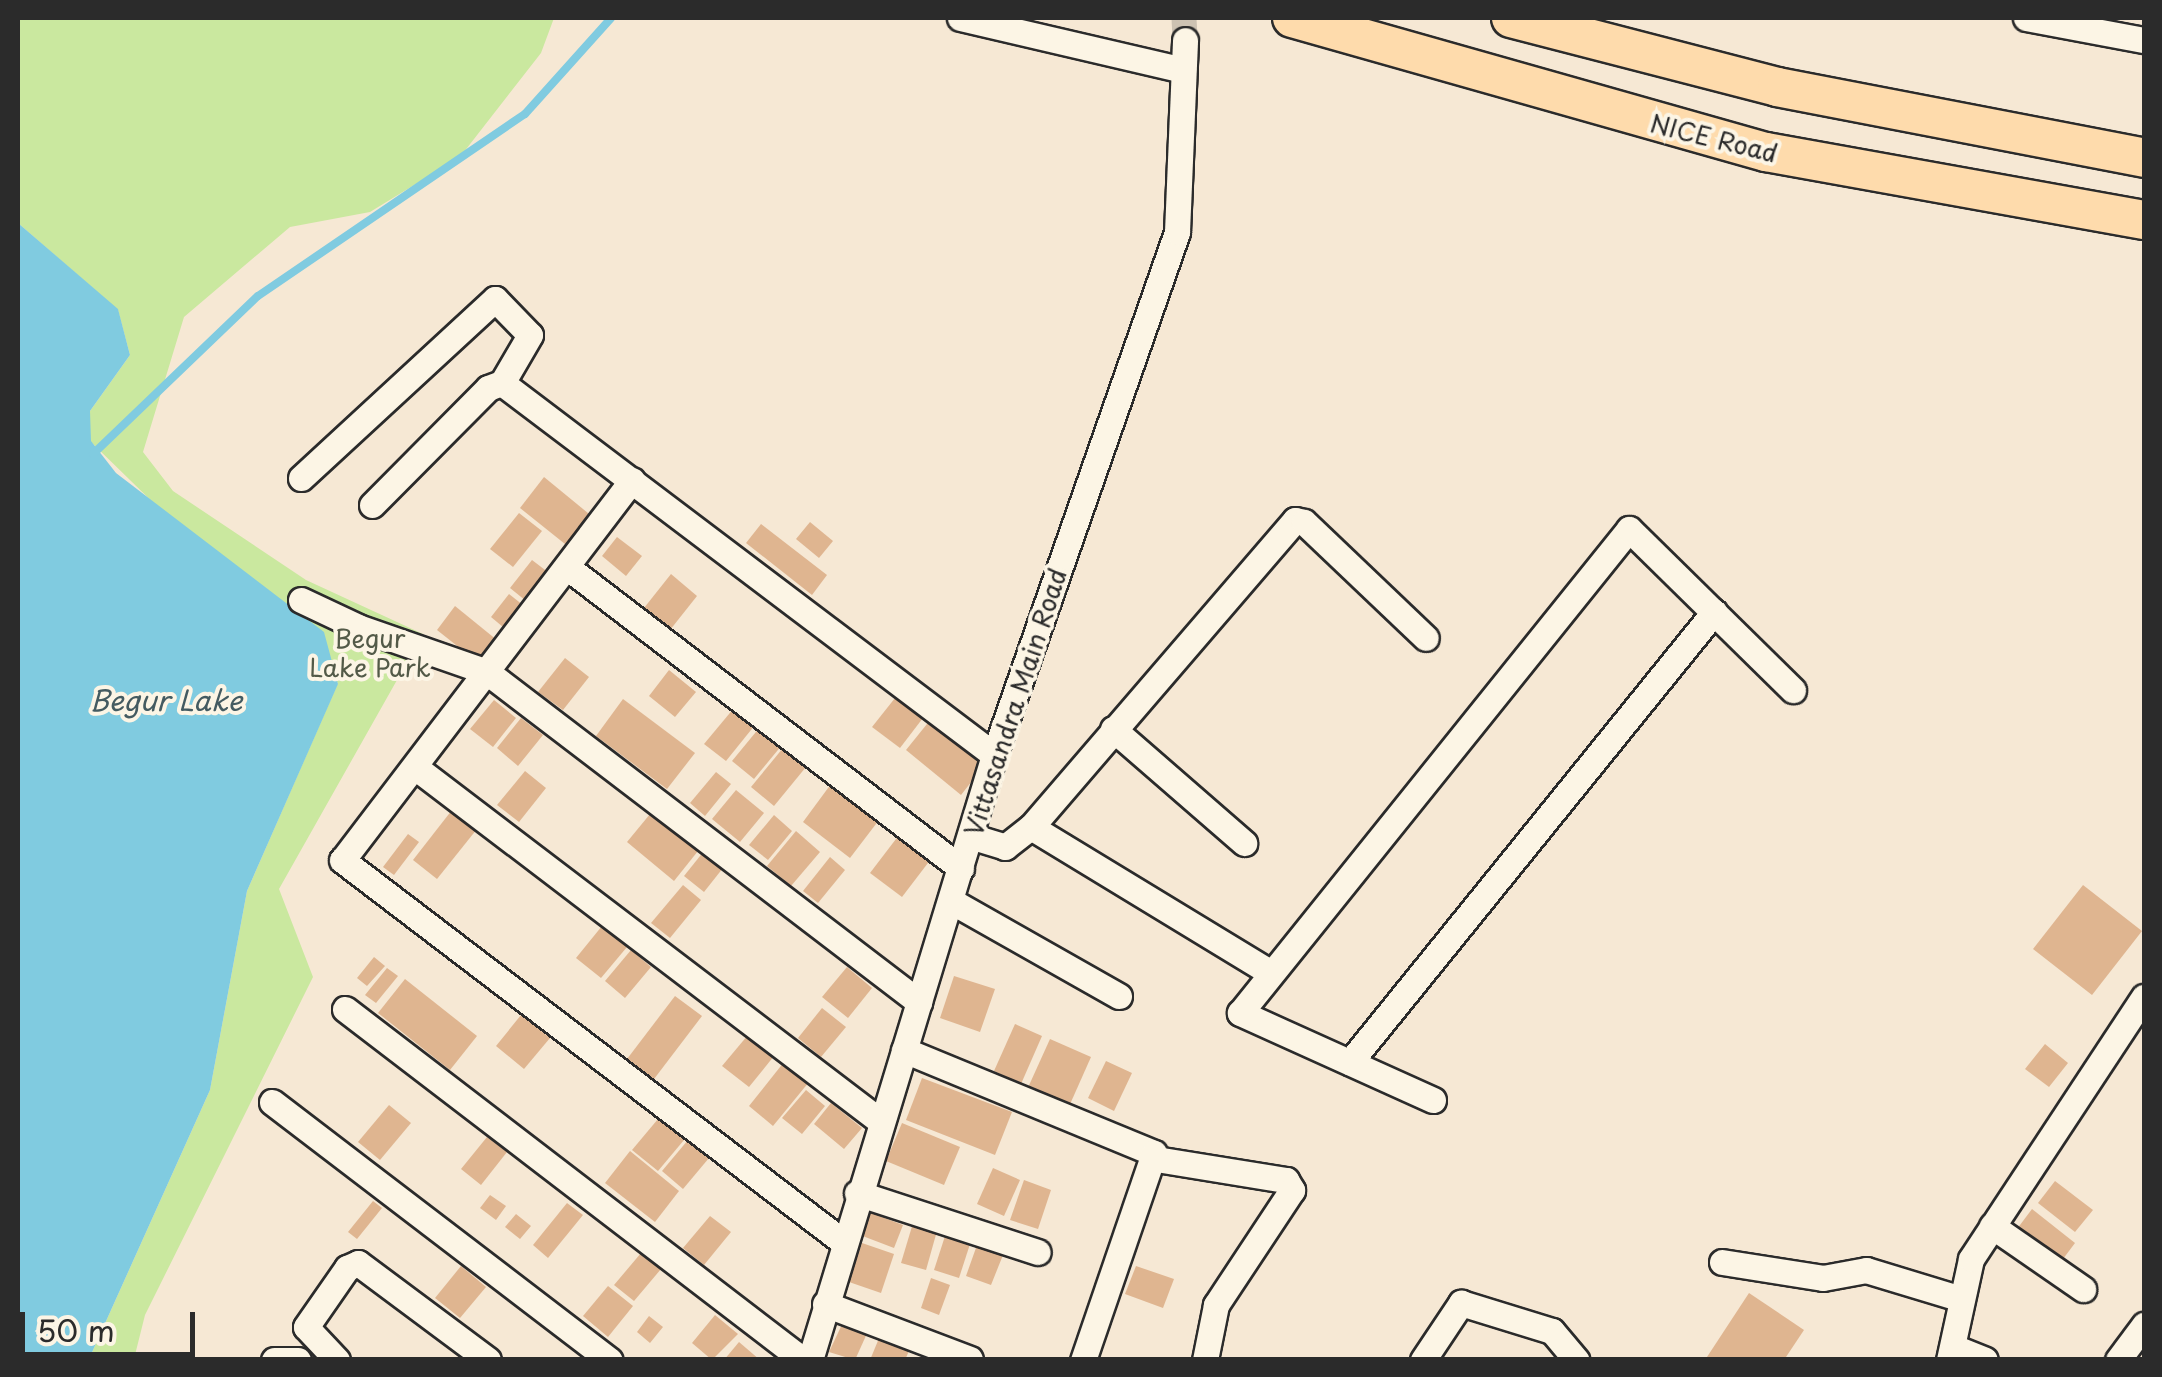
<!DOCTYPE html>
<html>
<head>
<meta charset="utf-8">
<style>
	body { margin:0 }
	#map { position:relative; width:2162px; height:1377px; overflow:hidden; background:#f6e8d4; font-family:"Playpen Sans",sans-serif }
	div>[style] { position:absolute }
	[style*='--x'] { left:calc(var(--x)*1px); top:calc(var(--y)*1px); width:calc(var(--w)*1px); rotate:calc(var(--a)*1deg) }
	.green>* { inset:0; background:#cae89f }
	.water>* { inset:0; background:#80cbe0 }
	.stream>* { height:8px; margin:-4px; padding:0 4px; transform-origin:4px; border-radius:4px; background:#80cbe0 }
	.building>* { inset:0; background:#dfb590 }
	.minor-tunnel>* { height:25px; margin-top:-12.5px; transform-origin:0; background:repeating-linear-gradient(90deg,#cdc2b2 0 25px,transparent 0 37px) }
	.roads { filter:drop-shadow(2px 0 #2b2b2b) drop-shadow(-2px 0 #2b2b2b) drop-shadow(0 2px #2b2b2b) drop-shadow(0 -2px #2b2b2b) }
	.minor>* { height:25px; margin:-12.5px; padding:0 12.5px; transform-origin:12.5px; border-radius:12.5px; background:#fcf5e5 }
	.highway>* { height:38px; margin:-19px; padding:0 19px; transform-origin:19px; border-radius:19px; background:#fedbac }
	span { translate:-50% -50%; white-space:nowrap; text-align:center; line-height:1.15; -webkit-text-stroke:8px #fcf5e5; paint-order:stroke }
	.street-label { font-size:25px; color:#2b2b2b }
	.park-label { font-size:25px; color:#535a48 }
	.water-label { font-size:28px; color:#445b61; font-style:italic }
	.frame { position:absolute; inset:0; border:20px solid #2b2b2b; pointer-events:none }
	.scale { position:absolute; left:20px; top:1312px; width:175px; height:45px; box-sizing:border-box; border:5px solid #2b2b2b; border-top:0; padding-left:12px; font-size:30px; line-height:35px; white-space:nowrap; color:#2b2b2b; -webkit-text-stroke:8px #fcf5e5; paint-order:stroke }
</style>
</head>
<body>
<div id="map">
	<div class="green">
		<i style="clip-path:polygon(18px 18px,554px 18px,541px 53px,460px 157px,370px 212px,290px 227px,184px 317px,143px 452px,173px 491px,306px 580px,423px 634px,279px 889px,313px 977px,145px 1315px,134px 1359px,89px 1359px,210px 1090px,247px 891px,338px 683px,90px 441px,90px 411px,130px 355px,118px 310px,18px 223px)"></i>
	</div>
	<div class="water">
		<i style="clip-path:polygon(18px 223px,118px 309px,130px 355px,90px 411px,91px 441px,116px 473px,324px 632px,338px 684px,247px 891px,210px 1090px,89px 1359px,18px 1359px)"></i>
	</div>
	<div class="stream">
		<i style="--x:93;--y:454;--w:228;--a:-43.8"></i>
		<i style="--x:258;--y:296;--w:323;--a:-34.3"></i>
		<i style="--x:525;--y:114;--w:129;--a:-48.1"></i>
	</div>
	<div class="building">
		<i style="clip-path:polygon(544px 477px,594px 518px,570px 548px,520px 508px)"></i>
		<i style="clip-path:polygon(519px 513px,542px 531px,513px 567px,490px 549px)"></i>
		<i style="clip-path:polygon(810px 522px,833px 541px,819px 558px,796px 539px)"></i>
		<i style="clip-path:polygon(761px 524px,827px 575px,812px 595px,746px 543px)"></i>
		<i style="clip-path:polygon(617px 537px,642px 556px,626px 576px,602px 556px)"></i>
		<i style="clip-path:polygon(532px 560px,553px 576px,531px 605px,510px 588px)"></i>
		<i style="clip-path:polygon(671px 574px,697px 596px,670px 630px,644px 608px)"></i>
		<i style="clip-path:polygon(509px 594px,528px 609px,509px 632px,491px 617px)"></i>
		<i style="clip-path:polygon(455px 606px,503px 645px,485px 668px,437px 630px)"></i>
		<i style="clip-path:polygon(565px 658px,589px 677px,563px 710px,538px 692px)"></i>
		<i style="clip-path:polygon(669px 670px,696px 692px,675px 717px,649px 696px)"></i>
		<i style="clip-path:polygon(899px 693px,926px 714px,900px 748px,872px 727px)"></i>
		<i style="clip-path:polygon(623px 699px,695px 753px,667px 789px,596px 736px)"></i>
		<i style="clip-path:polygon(494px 700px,516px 718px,493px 747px,470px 729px)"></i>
		<i style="clip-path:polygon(734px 708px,755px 725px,726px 761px,704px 744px)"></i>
		<i style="clip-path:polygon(521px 718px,543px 735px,518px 766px,497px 748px)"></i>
		<i style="clip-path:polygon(931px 719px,986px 763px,961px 795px,906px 750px)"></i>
		<i style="clip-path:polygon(760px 727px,782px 745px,754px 779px,732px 761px)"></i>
		<i style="clip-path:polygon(783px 748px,806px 767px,774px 806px,751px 787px)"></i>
		<i style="clip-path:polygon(525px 771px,546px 788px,519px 822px,497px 805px)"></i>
		<i style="clip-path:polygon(716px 772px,731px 784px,705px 816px,690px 803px)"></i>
		<i style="clip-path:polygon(831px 784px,879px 820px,850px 858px,803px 822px)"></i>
		<i style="clip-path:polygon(736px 790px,764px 813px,740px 842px,712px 819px)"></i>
		<i style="clip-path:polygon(655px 808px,702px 846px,674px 881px,627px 842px)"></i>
		<i style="clip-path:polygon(452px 810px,477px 829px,437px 879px,413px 860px)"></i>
		<i style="clip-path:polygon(774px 815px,792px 831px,768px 860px,749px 845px)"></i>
		<i style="clip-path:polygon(796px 831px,820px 852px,791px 886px,767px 866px)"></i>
		<i style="clip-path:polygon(408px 834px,419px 842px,394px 875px,383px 867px)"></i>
		<i style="clip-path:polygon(899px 835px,931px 859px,902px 897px,870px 873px)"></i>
		<i style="clip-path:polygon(704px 851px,723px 868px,704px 892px,684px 876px)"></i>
		<i style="clip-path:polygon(830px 857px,845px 870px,818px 903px,803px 891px)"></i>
		<i style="clip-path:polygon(683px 885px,701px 900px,670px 938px,651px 923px)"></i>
		<i style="clip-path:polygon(2083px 885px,2142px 931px,2092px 995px,2033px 949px)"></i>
		<i style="clip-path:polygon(602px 926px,627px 947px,601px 978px,576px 958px)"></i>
		<i style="clip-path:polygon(631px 950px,651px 967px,625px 998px,605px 981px)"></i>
		<i style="clip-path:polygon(374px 957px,385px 966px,367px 986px,357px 978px)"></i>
		<i style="clip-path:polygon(847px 967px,872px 988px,848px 1018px,822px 997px)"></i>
		<i style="clip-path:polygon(387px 968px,398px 976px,376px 1003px,365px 995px)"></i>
		<i style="clip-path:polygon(954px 976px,995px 989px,980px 1032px,940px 1018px)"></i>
		<i style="clip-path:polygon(405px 979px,477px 1036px,450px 1070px,378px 1013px)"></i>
		<i style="clip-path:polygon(675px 996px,702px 1016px,651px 1083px,624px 1063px)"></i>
		<i style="clip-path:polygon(822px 1008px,846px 1027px,821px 1057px,798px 1038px)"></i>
		<i style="clip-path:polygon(521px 1015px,550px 1038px,524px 1069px,496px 1046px)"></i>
		<i style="clip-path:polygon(1015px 1024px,1042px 1036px,1021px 1084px,994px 1071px)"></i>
		<i style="clip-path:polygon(748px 1035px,774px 1056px,749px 1087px,722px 1066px)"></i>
		<i style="clip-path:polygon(1050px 1039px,1091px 1057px,1067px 1111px,1026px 1092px)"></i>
		<i style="clip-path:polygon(2045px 1044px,2068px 1063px,2049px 1087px,2025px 1069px)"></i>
		<i style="clip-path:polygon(1106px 1061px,1132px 1073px,1114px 1111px,1088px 1098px)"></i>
		<i style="clip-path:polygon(784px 1062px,809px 1082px,773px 1126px,749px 1106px)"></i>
		<i style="clip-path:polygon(922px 1078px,1012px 1112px,995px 1155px,906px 1120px)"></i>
		<i style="clip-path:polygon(806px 1090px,825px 1106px,802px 1134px,782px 1118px)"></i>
		<i style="clip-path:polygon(831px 1103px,862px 1128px,844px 1149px,814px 1124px)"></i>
		<i style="clip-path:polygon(389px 1105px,411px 1123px,380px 1160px,358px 1142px)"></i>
		<i style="clip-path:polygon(658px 1119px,684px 1140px,658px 1171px,632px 1150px)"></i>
		<i style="clip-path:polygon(902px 1123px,960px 1147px,944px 1185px,886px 1161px)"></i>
		<i style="clip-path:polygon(487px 1137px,507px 1152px,481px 1185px,461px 1169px)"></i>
		<i style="clip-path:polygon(688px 1140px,709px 1158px,683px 1189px,662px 1171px)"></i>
		<i style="clip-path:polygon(630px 1151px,679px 1191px,655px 1222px,605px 1183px)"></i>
		<i style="clip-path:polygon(993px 1168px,1020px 1180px,1004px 1216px,977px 1204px)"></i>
		<i style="clip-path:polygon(1024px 1180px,1051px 1190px,1038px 1229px,1010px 1220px)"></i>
		<i style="clip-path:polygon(2055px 1181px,2093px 1210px,2075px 1232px,2038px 1203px)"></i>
		<i style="clip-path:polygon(490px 1195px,506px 1206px,496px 1220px,480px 1208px)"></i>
		<i style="clip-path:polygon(373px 1201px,382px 1208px,357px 1239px,348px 1232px)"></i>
		<i style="clip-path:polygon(567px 1203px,583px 1215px,548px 1258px,533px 1245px)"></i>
		<i style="clip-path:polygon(2032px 1209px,2075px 1243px,2060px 1263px,2017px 1229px)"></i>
		<i style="clip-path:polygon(869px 1212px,903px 1225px,894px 1248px,860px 1235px)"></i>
		<i style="clip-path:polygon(516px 1214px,531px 1226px,520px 1239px,505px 1227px)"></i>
		<i style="clip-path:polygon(710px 1216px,731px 1232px,704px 1265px,683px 1248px)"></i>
		<i style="clip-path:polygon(913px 1223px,937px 1231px,926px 1270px,901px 1263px)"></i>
		<i style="clip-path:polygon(946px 1233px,971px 1241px,959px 1278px,934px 1270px)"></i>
		<i style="clip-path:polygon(862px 1243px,894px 1254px,881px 1293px,849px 1282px)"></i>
		<i style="clip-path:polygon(977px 1245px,1003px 1255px,991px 1285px,966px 1276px)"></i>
		<i style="clip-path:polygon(641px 1253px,661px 1269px,634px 1301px,614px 1285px)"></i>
		<i style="clip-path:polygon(461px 1266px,486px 1287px,460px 1318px,435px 1298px)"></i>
		<i style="clip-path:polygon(1136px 1266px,1174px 1279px,1163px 1308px,1125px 1294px)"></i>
		<i style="clip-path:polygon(931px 1278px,950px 1285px,939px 1315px,921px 1308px)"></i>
		<i style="clip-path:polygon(608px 1286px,633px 1306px,608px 1337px,583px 1316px)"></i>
		<i style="clip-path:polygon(1749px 1293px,1804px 1330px,1784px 1360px,1705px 1360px)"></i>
		<i style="clip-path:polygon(715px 1315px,738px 1334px,712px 1360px,692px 1343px)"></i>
		<i style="clip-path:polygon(649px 1316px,663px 1327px,650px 1343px,637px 1332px)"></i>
		<i style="clip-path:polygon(845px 1318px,869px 1329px,855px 1360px,829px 1352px)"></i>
		<i style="clip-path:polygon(882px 1331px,912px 1344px,905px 1360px,870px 1360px)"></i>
		<i style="clip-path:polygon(739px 1342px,760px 1360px,724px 1360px)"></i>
	</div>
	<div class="minor-tunnel">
		<i style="--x:1184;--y:18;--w:22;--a:87"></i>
	</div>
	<div class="roads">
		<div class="minor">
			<i style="--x:960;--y:18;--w:229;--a:13.1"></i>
			<i style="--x:2026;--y:18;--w:120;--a:10.6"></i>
			<i style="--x:301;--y:478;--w:264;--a:-42.7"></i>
			<i style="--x:495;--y:299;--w:50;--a:45.8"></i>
			<i style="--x:530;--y:335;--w:56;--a:120.3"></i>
			<i style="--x:632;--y:480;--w:478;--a:127.3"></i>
			<i style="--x:342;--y:860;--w:629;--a:37.31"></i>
			<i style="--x:372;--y:505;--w:165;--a:-45.2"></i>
			<i style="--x:488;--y:388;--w:15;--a:-20"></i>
			<i style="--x:502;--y:383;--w:617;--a:37.09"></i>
			<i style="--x:567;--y:567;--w:496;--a:37.4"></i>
			<i style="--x:301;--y:600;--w:63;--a:25.3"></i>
			<i style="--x:358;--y:627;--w:137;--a:19.2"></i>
			<i style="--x:487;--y:672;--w:544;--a:37.38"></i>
			<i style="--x:1113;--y:729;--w:174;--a:41"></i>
			<i style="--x:415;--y:767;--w:584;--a:37.28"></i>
			<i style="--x:1031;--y:827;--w:281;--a:31.3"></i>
			<i style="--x:970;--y:836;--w:37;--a:17"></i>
			<i style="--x:1005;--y:847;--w:33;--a:-38"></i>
			<i style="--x:1031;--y:827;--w:405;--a:-49.3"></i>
			<i style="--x:1295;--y:520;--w:9;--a:13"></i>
			<i style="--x:1304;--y:522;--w:168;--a:43.6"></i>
			<i style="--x:951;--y:901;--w:193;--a:29.5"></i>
			<i style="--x:345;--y:1009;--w:577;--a:37.47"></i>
			<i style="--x:904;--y:1050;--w:270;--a:22.4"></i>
			<i style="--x:1154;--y:1153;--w:219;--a:108.9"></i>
			<i style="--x:1350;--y:1062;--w:579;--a:-51.03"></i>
			<i style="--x:1433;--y:1100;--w:212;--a:-155.7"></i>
			<i style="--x:1240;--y:1013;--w:621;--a:-51.21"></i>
			<i style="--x:1629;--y:529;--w:230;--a:44.5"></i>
			<i style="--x:272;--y:1102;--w:425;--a:37.4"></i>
			<i style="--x:1156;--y:1159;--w:132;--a:9.2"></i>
			<i style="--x:1286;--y:1180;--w:12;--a:59"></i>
			<i style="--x:1292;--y:1190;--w:138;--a:123.5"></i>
			<i style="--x:1216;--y:1305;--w:56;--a:101.3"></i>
			<i style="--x:857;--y:1193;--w:190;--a:18.1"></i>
			<i style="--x:1992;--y:1226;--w:111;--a:34.7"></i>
			<i style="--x:1722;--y:1262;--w:102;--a:9"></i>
			<i style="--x:1823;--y:1278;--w:44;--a:-10.5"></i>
			<i style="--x:1866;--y:1270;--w:96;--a:16.9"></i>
			<i style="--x:825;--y:1304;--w:155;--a:20.8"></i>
			<i style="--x:1956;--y:1348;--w:31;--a:22"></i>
			<i style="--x:274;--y:1360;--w:24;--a:0"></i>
			<i style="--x:337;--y:1360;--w:45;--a:-133.2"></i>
			<i style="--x:306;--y:1327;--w:72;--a:-55.2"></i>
			<i style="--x:347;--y:1268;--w:12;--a:-24"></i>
			<i style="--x:358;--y:1263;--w:162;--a:36.7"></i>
			<i style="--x:810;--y:1360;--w:632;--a:-73.08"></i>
			<i style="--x:994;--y:755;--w:554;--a:-70.71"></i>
			<i style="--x:1177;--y:232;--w:192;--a:-87.6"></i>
			<i style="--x:1423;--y:1360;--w:69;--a:-56.3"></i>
			<i style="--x:1461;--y:1303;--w:95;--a:17.1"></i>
			<i style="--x:1552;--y:1331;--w:38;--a:50"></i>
			<i style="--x:1949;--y:1360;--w:103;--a:-77.7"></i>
			<i style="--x:1971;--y:1259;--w:314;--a:-56.6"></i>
			<i style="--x:2118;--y:1360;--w:44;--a:-53.4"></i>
		</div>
		<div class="highway">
			<i style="--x:1292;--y:18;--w:493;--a:15.8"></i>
			<i style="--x:1766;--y:152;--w:384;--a:10.2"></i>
			<i style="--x:1511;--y:18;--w:275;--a:14.5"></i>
			<i style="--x:1777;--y:87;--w:374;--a:10.9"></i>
		</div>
	</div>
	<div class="street-label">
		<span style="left:1714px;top:138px;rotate:14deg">NICE Road</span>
		<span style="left:1015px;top:702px;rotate:-72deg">Vittasandra Main Road</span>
	</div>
	<div class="park-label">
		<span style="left:370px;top:653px">Begur<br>Lake Park</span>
	</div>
	<div class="water-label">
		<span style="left:166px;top:700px">Begur Lake</span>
	</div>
	<div class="frame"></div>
	<div class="scale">50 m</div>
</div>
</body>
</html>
